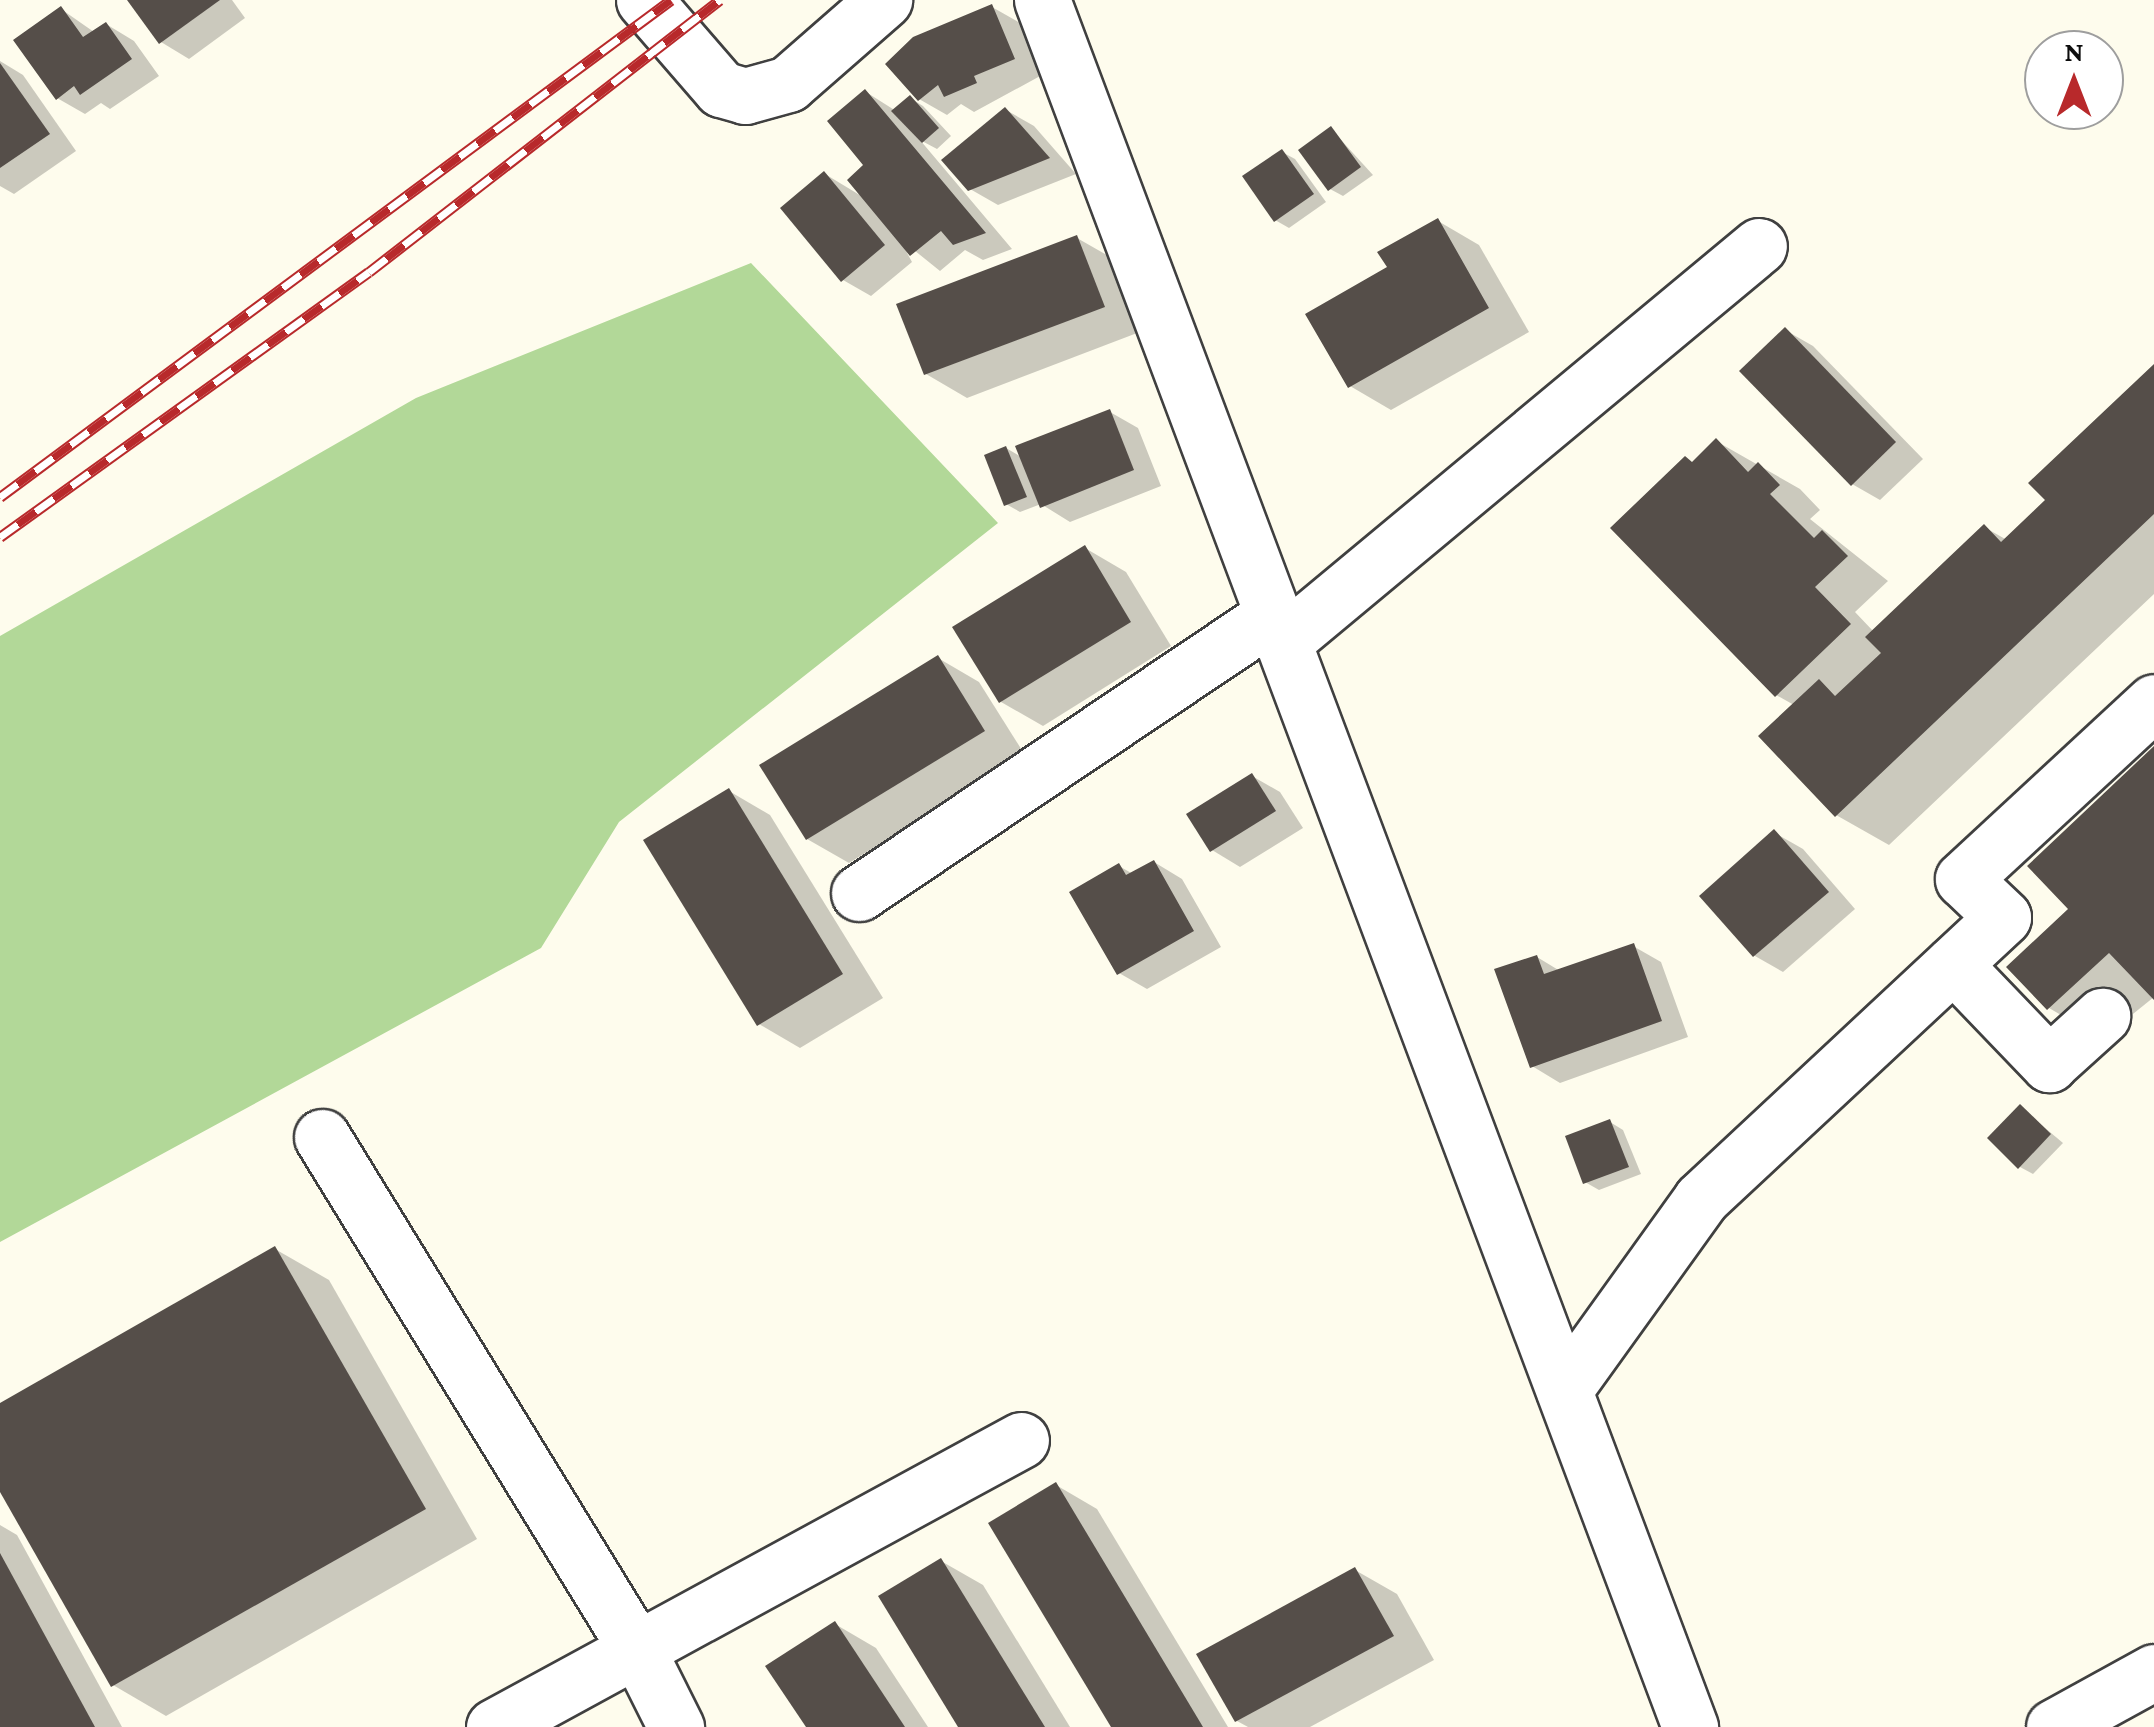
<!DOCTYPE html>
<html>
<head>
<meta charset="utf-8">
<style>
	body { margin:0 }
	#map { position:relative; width:2154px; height:1727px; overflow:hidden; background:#fefced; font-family:"Crimson Pro",serif }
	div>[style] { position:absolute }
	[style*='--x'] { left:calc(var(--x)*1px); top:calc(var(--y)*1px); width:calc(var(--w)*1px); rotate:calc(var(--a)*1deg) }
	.forest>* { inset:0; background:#b2d898 }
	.shadow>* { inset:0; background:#0003 }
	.building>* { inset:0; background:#554e49 }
	.roads { filter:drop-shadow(2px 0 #404040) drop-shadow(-2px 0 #404040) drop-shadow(0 2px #404040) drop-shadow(0 -2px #404040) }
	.minor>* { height:55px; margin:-27.5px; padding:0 27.5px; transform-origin:27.5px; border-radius:27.5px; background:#fff }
	.rail>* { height:11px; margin-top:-5.5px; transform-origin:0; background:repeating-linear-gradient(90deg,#fff 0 22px,#b8292b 0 44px); box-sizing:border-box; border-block:2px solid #b8292b }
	span { translate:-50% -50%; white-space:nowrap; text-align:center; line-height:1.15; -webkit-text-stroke:10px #fff; paint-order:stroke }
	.north { position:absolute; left:2024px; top:30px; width:100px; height:100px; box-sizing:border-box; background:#fff; border:2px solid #9e9e9e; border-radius:50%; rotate:0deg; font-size:28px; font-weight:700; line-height:40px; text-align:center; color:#0d0d0d }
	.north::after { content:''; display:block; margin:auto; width:35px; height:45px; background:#b8292b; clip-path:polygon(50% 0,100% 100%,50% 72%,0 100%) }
</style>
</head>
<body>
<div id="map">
	<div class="forest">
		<i style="clip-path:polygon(751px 263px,998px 523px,619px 822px,541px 948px,0 1242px,0 636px,416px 398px)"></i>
	</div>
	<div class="shadow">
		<i style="clip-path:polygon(130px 0,232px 0,245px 18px,189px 59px,161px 42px)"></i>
		<i style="clip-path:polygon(992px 7px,1020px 23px,1042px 75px,974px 112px,961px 104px,947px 115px,919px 99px)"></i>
		<i style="clip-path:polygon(61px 9px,94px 32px,106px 24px,134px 41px,159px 76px,110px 109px,101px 103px,85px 114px,57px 98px)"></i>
		<i style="clip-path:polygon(0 61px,23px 75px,76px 151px,14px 194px,0 186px)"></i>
		<i style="clip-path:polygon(866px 92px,896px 111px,910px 98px,923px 106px,951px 136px,937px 149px,920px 140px,1012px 249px,983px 260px,965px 250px,940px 271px,899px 238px,912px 262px,871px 296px,843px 280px,825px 174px,863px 197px)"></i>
		<i style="clip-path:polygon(1006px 110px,1034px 126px,1076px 174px,998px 205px,970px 189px)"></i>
		<i style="clip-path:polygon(1331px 129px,1373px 175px,1343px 196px,1330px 189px)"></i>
		<i style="clip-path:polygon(1282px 152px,1295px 159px,1326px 202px,1289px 228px,1275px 220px)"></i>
		<i style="clip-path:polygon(1438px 221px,1479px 245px,1529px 332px,1391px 410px,1350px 386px,1390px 268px)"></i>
		<i style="clip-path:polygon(1077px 238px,1119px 262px,1145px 330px,967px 398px,926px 374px)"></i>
		<i style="clip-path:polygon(1785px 330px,1813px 346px,1923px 459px,1880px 500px,1852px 484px)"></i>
		<i style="clip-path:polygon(2154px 367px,2154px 594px,1889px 845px,1836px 815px,1794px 705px,1776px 695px,1694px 464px,1716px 441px,1800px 489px,1820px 510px,1810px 519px,1888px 581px,1855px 612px,1874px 632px,1984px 527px,2007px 540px,2049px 501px)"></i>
		<i style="clip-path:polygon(1110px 412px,1138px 428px,1161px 486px,1070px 522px,1041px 504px,1020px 512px,1006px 504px,1006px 448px,1023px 458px)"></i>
		<i style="clip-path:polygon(1085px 548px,1126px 572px,1171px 646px,1043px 726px,1001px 702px)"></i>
		<i style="clip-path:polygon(938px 658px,979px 682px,1025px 755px,849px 863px,807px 839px)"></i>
		<i style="clip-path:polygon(2154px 750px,2154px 997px,2102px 1039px,2049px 1008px,2071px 909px)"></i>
		<i style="clip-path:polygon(1252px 776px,1280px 792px,1303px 828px,1240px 867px,1212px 850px)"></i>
		<i style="clip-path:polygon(729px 791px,770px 815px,883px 998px,800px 1048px,759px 1024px)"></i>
		<i style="clip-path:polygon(1775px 833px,1803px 849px,1855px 909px,1783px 972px,1755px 956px,1703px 896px)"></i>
		<i style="clip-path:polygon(1154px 862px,1182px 879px,1221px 947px,1147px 989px,1119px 973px,1119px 866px,1133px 874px)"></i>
		<i style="clip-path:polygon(1633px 946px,1661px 962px,1688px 1037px,1560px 1083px,1532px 1066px,1537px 957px,1560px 971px)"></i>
		<i style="clip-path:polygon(2020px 1107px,2063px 1143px,2033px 1174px,2020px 1167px)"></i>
		<i style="clip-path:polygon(1610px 1122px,1623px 1130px,1641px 1174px,1599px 1190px,1585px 1182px)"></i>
		<i style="clip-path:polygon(275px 1249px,329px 1280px,477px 1539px,166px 1716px,113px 1685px,0 1487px,0 1406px)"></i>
		<i style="clip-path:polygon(1056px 1485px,1097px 1509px,1228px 1727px,1114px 1727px)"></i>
		<i style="clip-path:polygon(0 1525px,17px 1535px,122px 1727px,0 1727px)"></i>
		<i style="clip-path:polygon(941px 1561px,983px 1585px,1070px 1727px,961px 1727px)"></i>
		<i style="clip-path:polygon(1355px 1570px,1397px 1594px,1434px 1660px,1310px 1727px,1248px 1727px,1237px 1721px)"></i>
		<i style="clip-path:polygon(835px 1624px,876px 1648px,928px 1727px,809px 1727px)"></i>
	</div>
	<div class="building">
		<i style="clip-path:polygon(127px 0,220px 0,159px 44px)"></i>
		<i style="clip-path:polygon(992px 4px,1015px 59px,974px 76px,977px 83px,944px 97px,938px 85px,918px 101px,885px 64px,913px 37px)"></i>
		<i style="clip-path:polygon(61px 6px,83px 37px,106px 22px,132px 59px,80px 95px,74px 86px,56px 100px,13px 40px)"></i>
		<i style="clip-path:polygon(0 63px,50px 134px,0 168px)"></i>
		<i style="clip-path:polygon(865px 89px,986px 233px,953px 245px,941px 231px,910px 256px,847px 180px,863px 165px,827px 121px)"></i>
		<i style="clip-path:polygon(910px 95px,939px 128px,922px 143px,891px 111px)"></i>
		<i style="clip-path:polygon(1005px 107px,1050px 158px,968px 191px,941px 160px)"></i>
		<i style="clip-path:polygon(1331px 126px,1361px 167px,1328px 191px,1298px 150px)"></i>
		<i style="clip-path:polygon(1282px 149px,1314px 194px,1274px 222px,1242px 176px)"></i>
		<i style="clip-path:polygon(824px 171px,885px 245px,841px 282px,780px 208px)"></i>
		<i style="clip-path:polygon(1438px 218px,1489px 308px,1348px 388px,1305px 314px,1387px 267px,1377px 252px)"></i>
		<i style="clip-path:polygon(1077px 235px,1105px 307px,924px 375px,896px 304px)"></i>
		<i style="clip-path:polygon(1785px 327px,1896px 442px,1851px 486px,1739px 371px)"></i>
		<i style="clip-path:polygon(2154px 364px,2154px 514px,1835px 817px,1758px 736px,1819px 679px,1835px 696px,1881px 653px,1865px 637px,1984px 524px,2001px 542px,2045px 500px,2028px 483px)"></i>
		<i style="clip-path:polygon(1110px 409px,1134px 470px,1040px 508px,1015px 446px)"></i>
		<i style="clip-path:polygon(1716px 438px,1748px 472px,1758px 462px,1780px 485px,1770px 494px,1814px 538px,1822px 530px,1848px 556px,1815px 587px,1851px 624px,1775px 697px,1610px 528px,1685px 456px,1692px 462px)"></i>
		<i style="clip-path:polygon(1006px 446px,1027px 497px,1004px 506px,984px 455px)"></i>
		<i style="clip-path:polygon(1085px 545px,1131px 622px,999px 703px,952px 627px)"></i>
		<i style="clip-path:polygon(938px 655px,985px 731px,806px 840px,759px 765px)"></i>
		<i style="clip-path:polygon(2154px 746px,2154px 1000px,2109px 953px,2047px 1010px,2006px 967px,2068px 909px,2027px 866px)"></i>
		<i style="clip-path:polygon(1252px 773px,1276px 811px,1210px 852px,1186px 814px)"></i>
		<i style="clip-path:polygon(729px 788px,843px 974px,757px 1026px,643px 840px)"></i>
		<i style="clip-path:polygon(1774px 829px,1829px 892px,1753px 957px,1699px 896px)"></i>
		<i style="clip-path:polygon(1154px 860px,1194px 931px,1117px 975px,1069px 892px,1119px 863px,1126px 875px)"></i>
		<i style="clip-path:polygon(1634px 943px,1662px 1021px,1530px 1068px,1494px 969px,1537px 955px,1544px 974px)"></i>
		<i style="clip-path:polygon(2020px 1104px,2051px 1134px,2018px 1169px,1987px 1138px)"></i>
		<i style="clip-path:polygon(1610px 1119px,1629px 1167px,1583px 1184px,1565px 1136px)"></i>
		<i style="clip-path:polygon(275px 1246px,426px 1509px,111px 1687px,0 1492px,0 1403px)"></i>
		<i style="clip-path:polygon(1056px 1482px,1203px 1727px,1111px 1727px,988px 1523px)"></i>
		<i style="clip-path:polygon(0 1553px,95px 1727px,0 1727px)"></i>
		<i style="clip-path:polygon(941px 1558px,1045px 1727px,958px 1727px,878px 1596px)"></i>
		<i style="clip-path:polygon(1355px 1567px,1394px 1636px,1235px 1722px,1196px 1654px)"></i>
		<i style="clip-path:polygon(835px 1621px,905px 1727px,806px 1727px,765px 1666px)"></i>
	</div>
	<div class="roads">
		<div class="minor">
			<i style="--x:644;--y:0;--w:118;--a:49.1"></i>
			<i style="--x:721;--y:89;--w:25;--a:16"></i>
			<i style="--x:745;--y:96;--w:45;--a:-15.6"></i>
			<i style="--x:788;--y:84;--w:128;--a:-41.2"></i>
			<i style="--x:1042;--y:0;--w:1845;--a:69.43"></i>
			<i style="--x:1283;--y:642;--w:619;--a:-39.76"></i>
			<i style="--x:859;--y:893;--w:498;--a:-33.9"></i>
			<i style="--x:1953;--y:964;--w:139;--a:46.2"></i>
			<i style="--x:2049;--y:1064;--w:72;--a:-42.2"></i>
			<i style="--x:322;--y:1137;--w:606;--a:58.44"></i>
			<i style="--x:639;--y:1653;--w:83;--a:63.4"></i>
			<i style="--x:1564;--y:1390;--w:235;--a:-54.3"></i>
			<i style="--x:1701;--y:1199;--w:413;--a:-43"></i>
			<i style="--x:2003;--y:917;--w:55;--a:-136.5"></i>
			<i style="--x:1963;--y:879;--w:260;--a:-42.8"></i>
			<i style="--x:494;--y:1727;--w:600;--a:-28.57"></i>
			<i style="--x:2054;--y:1727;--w:114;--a:-28.8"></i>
		</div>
	</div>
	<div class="rail">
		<i style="--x:0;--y:497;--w:835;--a:-36.53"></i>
		<i style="--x:0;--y:537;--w:454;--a:-35.7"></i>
		<i style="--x:369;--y:272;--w:444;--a:-37.8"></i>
	</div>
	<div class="north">N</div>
</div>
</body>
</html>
